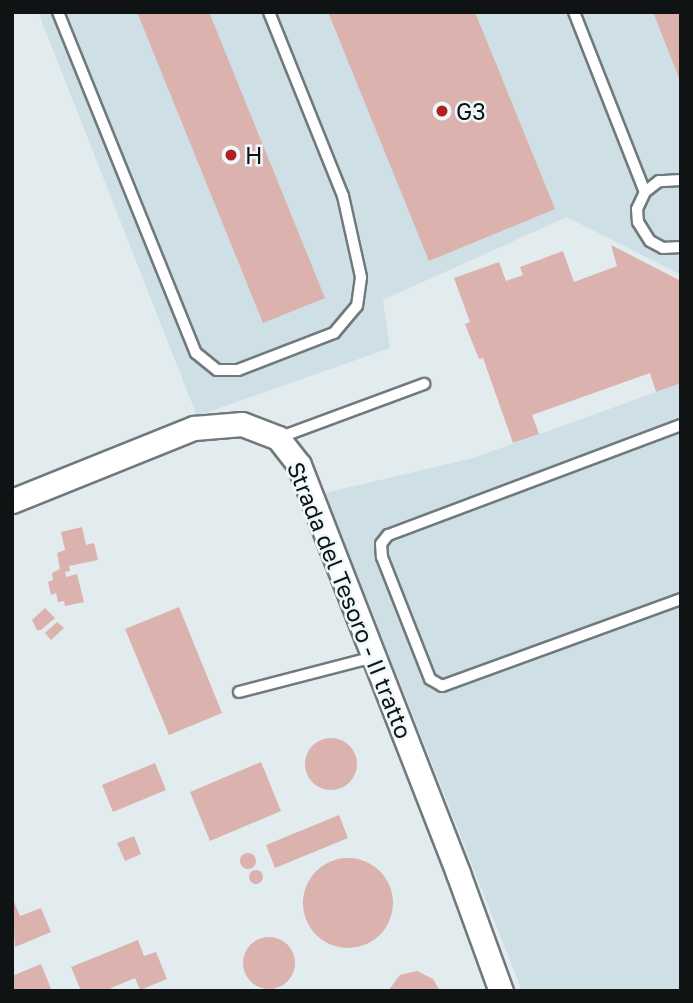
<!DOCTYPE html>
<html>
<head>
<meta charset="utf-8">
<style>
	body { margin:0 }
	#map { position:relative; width:693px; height:1003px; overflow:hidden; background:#e2ecef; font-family:"Golos Text",sans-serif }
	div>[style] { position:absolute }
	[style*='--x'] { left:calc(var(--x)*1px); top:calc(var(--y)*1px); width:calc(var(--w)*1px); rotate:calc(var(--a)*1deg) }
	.built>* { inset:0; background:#cee0e6 }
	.building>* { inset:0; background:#dbb2ad }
	.round { border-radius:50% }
	.roads { filter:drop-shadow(2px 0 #71797c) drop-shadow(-2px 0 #71797c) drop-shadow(0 2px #71797c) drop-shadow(0 -2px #71797c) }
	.service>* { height:10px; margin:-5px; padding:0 5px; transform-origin:5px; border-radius:5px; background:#fff }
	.minor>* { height:23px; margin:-11.5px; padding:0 11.5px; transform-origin:11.5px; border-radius:11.5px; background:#fff }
	.dots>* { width:19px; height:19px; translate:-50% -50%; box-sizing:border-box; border:4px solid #eff9fc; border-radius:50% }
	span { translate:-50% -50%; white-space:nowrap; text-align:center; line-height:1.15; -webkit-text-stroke:5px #eff9fc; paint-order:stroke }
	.poi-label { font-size:23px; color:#101314 }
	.left { translate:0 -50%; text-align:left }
	.street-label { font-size:23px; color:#101314 }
	.frame { position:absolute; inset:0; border:14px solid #101314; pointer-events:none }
</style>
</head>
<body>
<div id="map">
	<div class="built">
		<i style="clip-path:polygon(38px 12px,681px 12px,681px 275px,567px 217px,383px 300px,390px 348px,197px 416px)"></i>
		<i style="clip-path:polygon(681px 383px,681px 991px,522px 991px,325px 493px,473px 458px)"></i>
	</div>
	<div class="building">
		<i style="clip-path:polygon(137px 12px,209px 12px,325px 298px,263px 323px)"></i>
		<i style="clip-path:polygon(328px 12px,475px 12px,555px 209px,429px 261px)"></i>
		<i style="clip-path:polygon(653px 12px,681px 12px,681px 83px)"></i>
		<i style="clip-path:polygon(611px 245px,681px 281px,681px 383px,656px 392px,650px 373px,532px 415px,539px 434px,513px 443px,483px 358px,479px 359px,465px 324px,470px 322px,454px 278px,499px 262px,506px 281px,523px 275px,520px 267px,563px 251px,574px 282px,617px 266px)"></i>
		<i style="clip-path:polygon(82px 527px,86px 545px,94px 543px,98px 560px,69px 566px,70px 571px,65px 572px,66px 577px,77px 574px,84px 602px,65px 606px,64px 601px,58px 602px,56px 593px,51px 595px,48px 582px,53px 580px,52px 573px,60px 569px,57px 553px,65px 550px,61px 532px)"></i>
		<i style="clip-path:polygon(179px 607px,222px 713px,169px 735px,125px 629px)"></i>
		<i style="clip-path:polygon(45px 608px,55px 618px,41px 630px,37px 630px,32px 620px)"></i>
		<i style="clip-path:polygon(57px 622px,64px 628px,51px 640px,45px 633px)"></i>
		<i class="round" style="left:305px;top:738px;width:52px;height:52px"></i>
		<i style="clip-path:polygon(261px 762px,281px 811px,210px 841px,190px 792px)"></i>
		<i style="clip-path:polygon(155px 763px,166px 790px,113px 812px,102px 785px)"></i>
		<i style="clip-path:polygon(339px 815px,348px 838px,275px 868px,266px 845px)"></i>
		<i style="clip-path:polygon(134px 836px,141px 854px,125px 861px,117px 843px)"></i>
		<i class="round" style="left:240px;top:853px;width:16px;height:16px"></i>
		<i class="round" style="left:303px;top:858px;width:90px;height:90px"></i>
		<i class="round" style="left:249px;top:870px;width:14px;height:14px"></i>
		<i style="clip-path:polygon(12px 897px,20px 916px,41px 908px,51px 932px,15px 947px)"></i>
		<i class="round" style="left:243px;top:937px;width:52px;height:52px"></i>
		<i style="clip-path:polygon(138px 940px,144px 956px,156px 952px,167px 979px,140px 990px,135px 978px,111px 988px,112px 991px,81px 991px,71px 967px)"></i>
		<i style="clip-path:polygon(41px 964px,52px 991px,12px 991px,12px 976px)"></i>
		<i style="clip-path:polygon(417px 971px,433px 979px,440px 991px,388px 991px,400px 975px)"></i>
	</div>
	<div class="roads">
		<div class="service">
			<i style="--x:58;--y:12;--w:368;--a:68"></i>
			<i style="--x:196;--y:353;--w:27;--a:39"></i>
			<i style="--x:217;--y:370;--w:21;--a:0"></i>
			<i style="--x:238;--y:370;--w:103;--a:-21.1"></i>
			<i style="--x:334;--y:333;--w:35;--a:-50"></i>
			<i style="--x:357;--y:306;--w:29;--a:-82"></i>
			<i style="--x:361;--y:277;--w:83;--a:-102.5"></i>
			<i style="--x:343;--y:196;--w:198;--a:-111.9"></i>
			<i style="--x:574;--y:12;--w:193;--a:68.5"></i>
			<i style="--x:681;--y:180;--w:22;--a:177"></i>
			<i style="--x:659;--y:181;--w:18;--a:142"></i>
			<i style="--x:645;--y:192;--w:19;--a:115"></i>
			<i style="--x:637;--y:209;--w:13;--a:86"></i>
			<i style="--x:638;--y:222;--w:22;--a:58"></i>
			<i style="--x:650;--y:241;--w:15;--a:28"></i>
			<i style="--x:663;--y:248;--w:18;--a:-3"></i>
			<i style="--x:681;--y:425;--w:313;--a:159.4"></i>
			<i style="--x:388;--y:535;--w:11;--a:128"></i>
			<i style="--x:381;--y:544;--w:13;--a:86"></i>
			<i style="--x:382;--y:557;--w:131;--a:68.5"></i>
			<i style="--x:430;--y:679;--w:14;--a:30"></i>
			<i style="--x:442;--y:686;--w:254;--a:-20"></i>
			<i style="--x:278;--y:438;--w:156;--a:-20.3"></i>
			<i style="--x:239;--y:692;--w:139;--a:-14.5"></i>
		</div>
		<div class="minor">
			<i style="--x:12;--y:501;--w:196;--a:-21.9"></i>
			<i style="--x:194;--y:428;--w:48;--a:-4.8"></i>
			<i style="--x:242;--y:424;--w:39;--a:21"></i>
			<i style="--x:278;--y:438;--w:34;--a:52"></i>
			<i style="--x:299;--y:465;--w:438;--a:68.7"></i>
			<i style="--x:458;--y:873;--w:126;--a:70"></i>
		</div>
	</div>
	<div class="dots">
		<i style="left:442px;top:111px;background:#b12024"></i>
		<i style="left:231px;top:155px;background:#b12024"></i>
	</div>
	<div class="poi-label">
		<span class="left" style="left:456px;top:111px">G3</span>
		<span class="left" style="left:245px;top:155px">H</span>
	</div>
	<div class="street-label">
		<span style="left:350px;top:600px;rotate:68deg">Strada del Tesoro - II tratto</span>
	</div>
	<div class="frame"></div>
</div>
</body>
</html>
